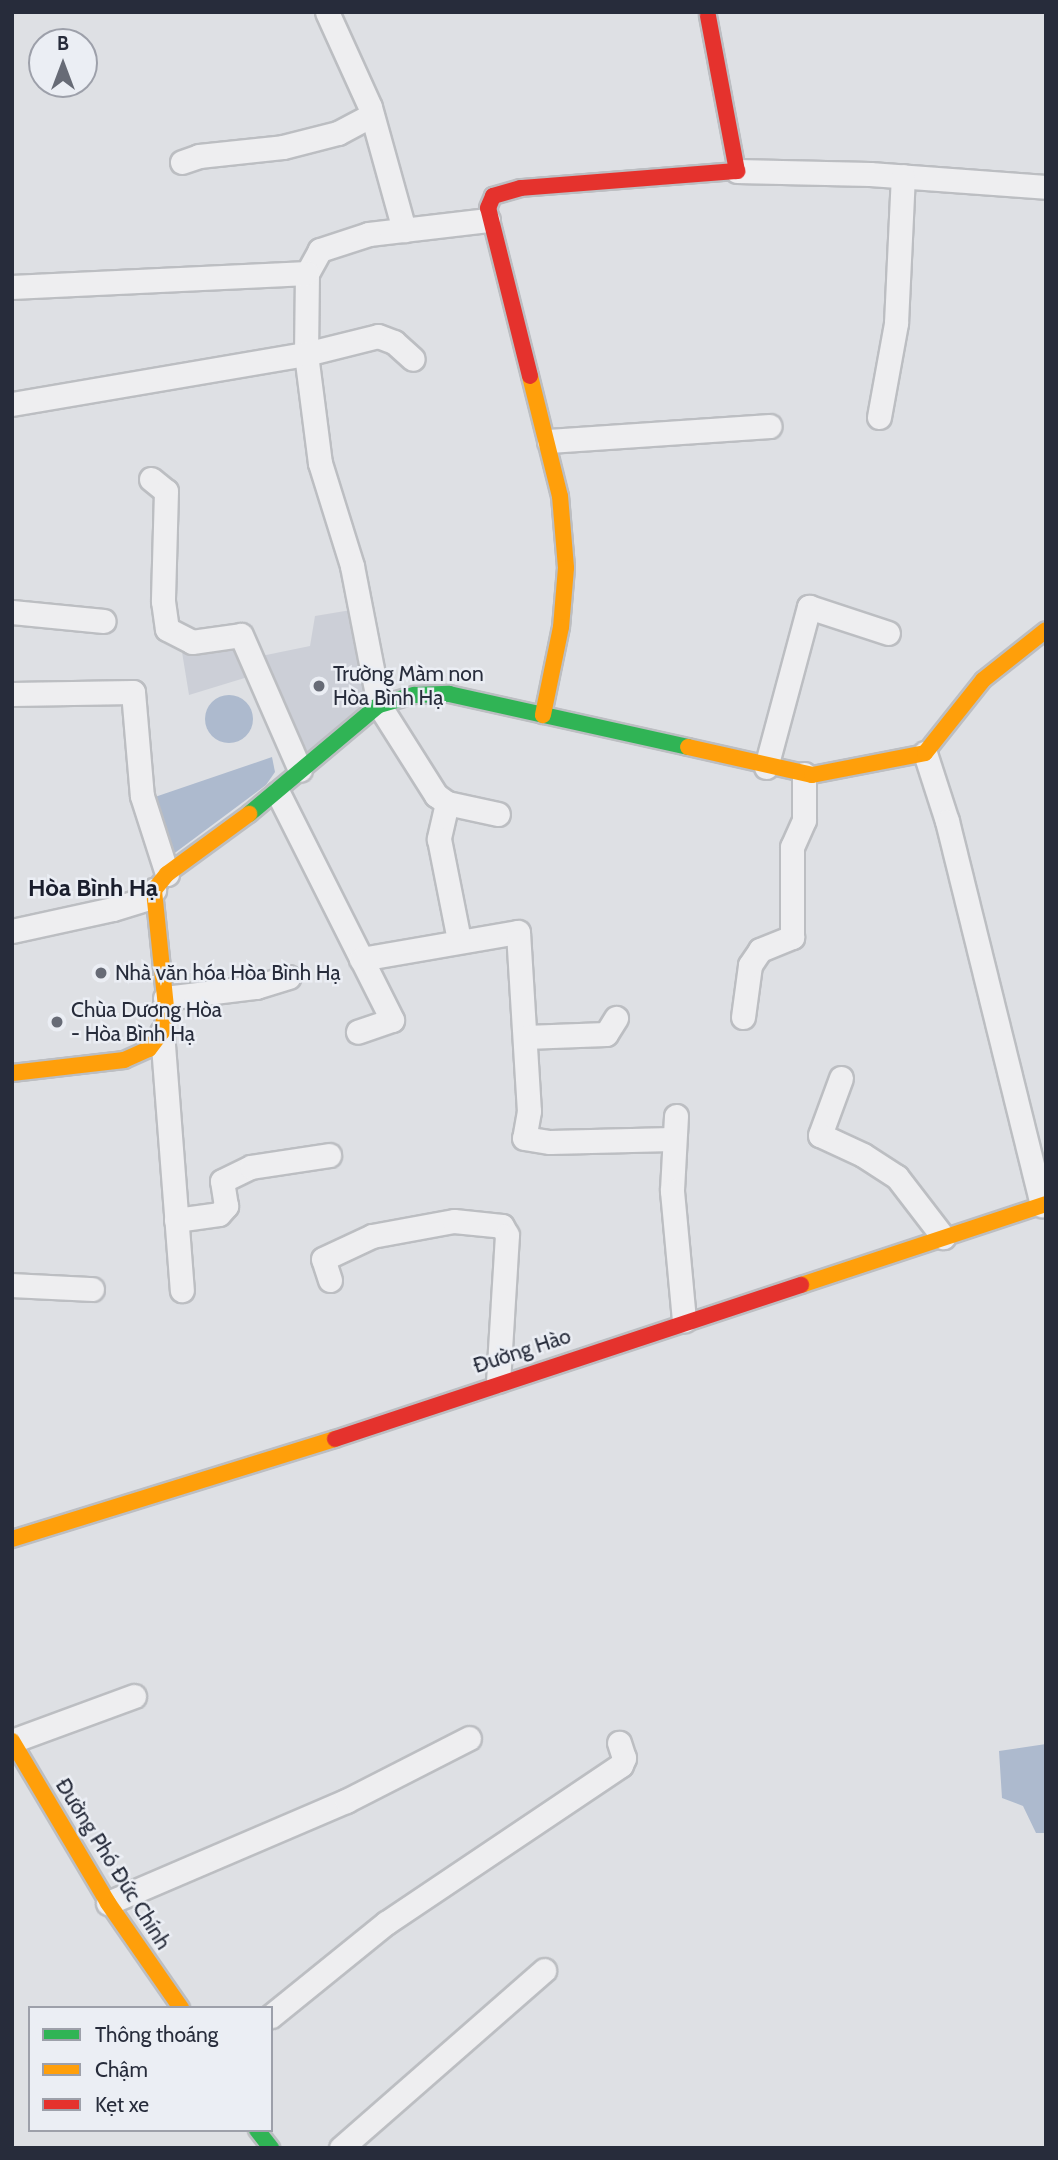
<!DOCTYPE html>
<html>
<head>
<meta charset="utf-8">
<style>
	body { margin:0 }
	#map { position:relative; width:1058px; height:2160px; overflow:hidden; background:#dee0e4; font-family:Cabin,sans-serif }
	div>[style] { position:absolute }
	[style*='--x'] { left:calc(var(--x)*1px); top:calc(var(--y)*1px); width:calc(var(--w)*1px); rotate:calc(var(--a)*1deg) }
	.built>* { inset:0; background:#cccfd7 }
	.water>* { inset:0; background:#adbace }
	.round { border-radius:50% }
	.roads { filter:drop-shadow(2px 0 #bcbec2) drop-shadow(-2px 0 #bcbec2) drop-shadow(0 2px #bcbec2) drop-shadow(0 -2px #bcbec2) }
	.street>* { height:23px; margin:-11.5px; padding:0 11.5px; transform-origin:11.5px; border-radius:11.5px; background:#eeeef0 }
	.fast>* { height:16px; margin:-8px; padding:0 8px; transform-origin:8px; border-radius:8px; background:#30b455 }
	.slow>* { height:16px; margin:-8px; padding:0 8px; transform-origin:8px; border-radius:8px; background:#ff9f0a }
	.jam>* { height:16px; margin:-8px; padding:0 8px; transform-origin:8px; border-radius:8px; background:#e5322d }
	.dots>* { width:19px; height:19px; translate:-50% -50%; box-sizing:border-box; border:4px solid #ebeef4; border-radius:50% }
	span { translate:-50% -50%; white-space:nowrap; text-align:center; line-height:1.15; -webkit-text-stroke:5px #ebeef4; paint-order:stroke }
	.poi-label { font-size:21px; color:#272c3b }
	.left { translate:0 -50%; text-align:left }
	.street-label { font-size:21px; color:#272c3b }
	.quarter-label { font-size:24px; color:#191d2c; font-weight:700 }
	.frame { position:absolute; inset:0; border:14px solid #272c3b; pointer-events:none }
	.legend { position:absolute; left:28px; top:2006px; width:245px; height:126px; box-sizing:border-box; background:#ebeef4; border:2px solid #9da0aa; margin:0; padding:9px 12px; list-style:none; font-size:21px; color:#272c3b }
	.legend li { display:flex; align-items:center; gap:14px; height:35px }
	.legend b { width:35px; border:2px solid #9da0aa }
	.north { position:absolute; left:28px; top:28px; width:70px; height:70px; box-sizing:border-box; background:#ebeef4; border:2px solid #9da0aa; border-radius:50%; rotate:0deg; font-size:19px; font-weight:700; line-height:28px; text-align:center; color:#272c3b }
	.north::after { content:''; display:block; margin:auto; width:24px; height:32px; background:#676b76; clip-path:polygon(50% 0,100% 100%,50% 72%,0 100%) }
</style>
</head>
<body>
<div id="map">
	<div class="built">
		<i style="clip-path:polygon(357px 609px,373px 701px,305px 765px,261px 673px,189px 695px,181px 646px,238px 640px,246px 659px,310px 646px,315px 616px)"></i>
	</div>
	<div class="water">
		<i class="round" style="left:205px;top:695px;width:48px;height:48px"></i>
		<i style="clip-path:polygon(272px 757px,275px 772px,266px 785px,168px 858px,149px 799px)"></i>
		<i style="clip-path:polygon(1046px 1744px,1046px 1833px,1036px 1833px,1023px 1806px,1002px 1798px,999px 1751px)"></i>
	</div>
	<div class="roads">
		<div class="street">
			<i style="--x:327;--y:12;--w:104;--a:65.6"></i>
			<i style="--x:370;--y:107;--w:128;--a:74.5"></i>
			<i style="--x:182;--y:162;--w:18;--a:-19"></i>
			<i style="--x:199;--y:156;--w:84;--a:-6.1"></i>
			<i style="--x:283;--y:147;--w:57;--a:-14.3"></i>
			<i style="--x:338;--y:133;--w:38;--a:-28"></i>
			<i style="--x:737;--y:171;--w:133;--a:1.3"></i>
			<i style="--x:870;--y:174;--w:176;--a:4.2"></i>
			<i style="--x:488;--y:220;--w:120;--a:173.3"></i>
			<i style="--x:369;--y:234;--w:52;--a:161.9"></i>
			<i style="--x:320;--y:250;--w:26;--a:119"></i>
			<i style="--x:307;--y:273;--w:81;--a:90.7"></i>
			<i style="--x:306;--y:354;--w:110;--a:82.7"></i>
			<i style="--x:320;--y:463;--w:108;--a:72.7"></i>
			<i style="--x:352;--y:566;--w:142;--a:79"></i>
			<i style="--x:379;--y:705;--w:107;--a:57.7"></i>
			<i style="--x:436;--y:795;--w:14;--a:36"></i>
			<i style="--x:447;--y:803;--w:52;--a:12.2"></i>
			<i style="--x:12;--y:287;--w:295;--a:-2.7"></i>
			<i style="--x:12;--y:404;--w:298;--a:-9.7"></i>
			<i style="--x:306;--y:354;--w:74;--a:-14"></i>
			<i style="--x:378;--y:336;--w:17;--a:21"></i>
			<i style="--x:394;--y:342;--w:25;--a:42"></i>
			<i style="--x:879;--y:417;--w:96;--a:-79.7"></i>
			<i style="--x:896;--y:323;--w:147;--a:-87.3"></i>
			<i style="--x:549;--y:441;--w:221;--a:-3.9"></i>
			<i style="--x:151;--y:479;--w:19;--a:39"></i>
			<i style="--x:166;--y:491;--w:110;--a:91.6"></i>
			<i style="--x:163;--y:601;--w:28;--a:82"></i>
			<i style="--x:167;--y:629;--w:28;--a:27"></i>
			<i style="--x:192;--y:642;--w:49;--a:-8.1"></i>
			<i style="--x:241;--y:635;--w:147;--a:66.4"></i>
			<i style="--x:12;--y:612;--w:92;--a:5.6"></i>
			<i style="--x:12;--y:694;--w:121;--a:-0.9"></i>
			<i style="--x:133;--y:692;--w:104;--a:85.1"></i>
			<i style="--x:142;--y:796;--w:82;--a:72.2"></i>
			<i style="--x:925;--y:753;--w:71;--a:72.1"></i>
			<i style="--x:947;--y:821;--w:396;--a:76.1"></i>
			<i style="--x:766;--y:767;--w:166;--a:-75"></i>
			<i style="--x:809;--y:607;--w:83;--a:18.2"></i>
			<i style="--x:278;--y:793;--w:254;--a:63.3"></i>
			<i style="--x:392;--y:1020;--w:36;--a:161"></i>
			<i style="--x:447;--y:803;--w:37;--a:103"></i>
			<i style="--x:439;--y:839;--w:103;--a:78.8"></i>
			<i style="--x:12;--y:931;--w:103;--a:-12.3"></i>
			<i style="--x:113;--y:909;--w:34;--a:-17"></i>
			<i style="--x:145;--y:899;--w:13;--a:-45"></i>
			<i style="--x:361;--y:959;--w:159;--a:-9.8"></i>
			<i style="--x:518;--y:932;--w:179;--a:86.5"></i>
			<i style="--x:529;--y:1111;--w:27;--a:100"></i>
			<i style="--x:524;--y:1138;--w:26;--a:9"></i>
			<i style="--x:550;--y:1142;--w:122;--a:-1.4"></i>
			<i style="--x:165;--y:998;--w:92;--a:-6.9"></i>
			<i style="--x:256;--y:987;--w:34;--a:-17"></i>
			<i style="--x:743;--y:1017;--w:52;--a:-82.3"></i>
			<i style="--x:750;--y:965;--w:18;--a:-56"></i>
			<i style="--x:760;--y:950;--w:35;--a:-22"></i>
			<i style="--x:792;--y:937;--w:90;--a:-90"></i>
			<i style="--x:792;--y:847;--w:30;--a:-66"></i>
			<i style="--x:804;--y:820;--w:46;--a:-90"></i>
			<i style="--x:162;--y:1032;--w:259;--a:85.6"></i>
			<i style="--x:525;--y:1037;--w:81;--a:-2.1"></i>
			<i style="--x:606;--y:1034;--w:19;--a:-58"></i>
			<i style="--x:841;--y:1078;--w:61;--a:110.2"></i>
			<i style="--x:820;--y:1135;--w:47;--a:24.9"></i>
			<i style="--x:863;--y:1155;--w:40;--a:32.9"></i>
			<i style="--x:897;--y:1177;--w:76;--a:52.5"></i>
			<i style="--x:676;--y:1116;--w:75;--a:93.1"></i>
			<i style="--x:672;--y:1191;--w:130;--a:84.7"></i>
			<i style="--x:176;--y:1220;--w:43;--a:-7.9"></i>
			<i style="--x:219;--y:1214;--w:11;--a:-49"></i>
			<i style="--x:226;--y:1206;--w:25;--a:-99"></i>
			<i style="--x:222;--y:1181;--w:32;--a:-26"></i>
			<i style="--x:251;--y:1167;--w:79;--a:-8.7"></i>
			<i style="--x:330;--y:1280;--w:22;--a:-108"></i>
			<i style="--x:323;--y:1259;--w:54;--a:-25.1"></i>
			<i style="--x:372;--y:1236;--w:83;--a:-10.4"></i>
			<i style="--x:454;--y:1221;--w:48;--a:5.9"></i>
			<i style="--x:502;--y:1226;--w:10;--a:61"></i>
			<i style="--x:507;--y:1235;--w:146;--a:93.5"></i>
			<i style="--x:12;--y:1285;--w:80;--a:2.9"></i>
			<i style="--x:12;--y:1741;--w:130;--a:-20.2"></i>
			<i style="--x:108;--y:1903;--w:259;--a:-23.2"></i>
			<i style="--x:346;--y:1801;--w:138;--a:-27.1"></i>
			<i style="--x:271;--y:2016;--w:148;--a:-39"></i>
			<i style="--x:386;--y:1923;--w:283;--a:-33.9"></i>
			<i style="--x:621;--y:1765;--w:8;--a:-67"></i>
			<i style="--x:624;--y:1758;--w:16;--a:-108"></i>
			<i style="--x:341;--y:2148;--w:270;--a:-41.2"></i>
		</div>
		<div class="fast">
			<i style="--x:249;--y:814;--w:170;--a:-40"></i>
			<i style="--x:379;--y:705;--w:37;--a:-16"></i>
			<i style="--x:415;--y:695;--w:34;--a:-2"></i>
			<i style="--x:449;--y:694;--w:245;--a:12.5"></i>
			<i style="--x:257;--y:2130;--w:23;--a:52"></i>
		</div>
		<div class="slow">
			<i style="--x:530;--y:376;--w:124;--a:76"></i>
			<i style="--x:560;--y:496;--w:72;--a:85.2"></i>
			<i style="--x:566;--y:568;--w:59;--a:94.8"></i>
			<i style="--x:561;--y:627;--w:90;--a:101.6"></i>
			<i style="--x:688;--y:747;--w:127;--a:12.7"></i>
			<i style="--x:812;--y:775;--w:115;--a:-11"></i>
			<i style="--x:925;--y:753;--w:93;--a:-51.5"></i>
			<i style="--x:983;--y:680;--w:80;--a:-38.4"></i>
			<i style="--x:12;--y:1073;--w:113;--a:-6.6"></i>
			<i style="--x:124;--y:1060;--w:27;--a:-24"></i>
			<i style="--x:149;--y:1049;--w:21;--a:-53"></i>
			<i style="--x:162;--y:1032;--w:25;--a:-81"></i>
			<i style="--x:166;--y:1007;--w:118;--a:-95.9"></i>
			<i style="--x:154;--y:890;--w:21;--a:-51"></i>
			<i style="--x:167;--y:874;--w:102;--a:-36.2"></i>
			<i style="--x:801;--y:1285;--w:258;--a:-18.3"></i>
			<i style="--x:12;--y:1539;--w:338;--a:-17.2"></i>
			<i style="--x:12;--y:1741;--w:188;--a:59.3"></i>
			<i style="--x:108;--y:1903;--w:128;--a:55.2"></i>
		</div>
		<div class="jam">
			<i style="--x:530;--y:376;--w:173;--a:-104"></i>
			<i style="--x:488;--y:208;--w:13;--a:-67"></i>
			<i style="--x:493;--y:196;--w:29;--a:-16"></i>
			<i style="--x:521;--y:188;--w:217;--a:-4.5"></i>
			<i style="--x:737;--y:171;--w:158;--a:-100.6"></i>
			<i style="--x:335;--y:1439;--w:491;--a:-18.3"></i>
		</div>
	</div>
	<div class="dots">
		<i style="left:319px;top:686px;background:#676b76"></i>
		<i style="left:101px;top:973px;background:#676b76"></i>
		<i style="left:57px;top:1022px;background:#676b76"></i>
	</div>
	<div class="poi-label">
		<span class="left" style="left:333px;top:686px">Trường Màm non<br>Hòa Bình Hạ</span>
		<span class="left" style="left:115px;top:973px">Nhà văn hóa Hòa Bình Hạ</span>
		<span class="left" style="left:71px;top:1022px">Chùa Dương Hòa<br>- Hòa Bình Hạ</span>
	</div>
	<div class="street-label">
		<span style="left:522px;top:1351px;rotate:-18deg">Đường Hào</span>
		<span style="left:113px;top:1864px;rotate:58deg">Đường Phó Đức Chính</span>
	</div>
	<div class="quarter-label">
		<span style="left:93px;top:888px">Hòa Bình Hạ</span>
	</div>
	<div class="frame"></div>
	<ul class="legend">
	<li><b style="height:9px;background:#30b455"></b>Thông thoáng</li>
	<li><b style="height:9px;background:#ff9f0a"></b>Chậm</li>
	<li><b style="height:9px;background:#e5322d"></b>Kẹt xe</li>
	</ul>
	<div class="north">B</div>
</div>
</body>
</html>
